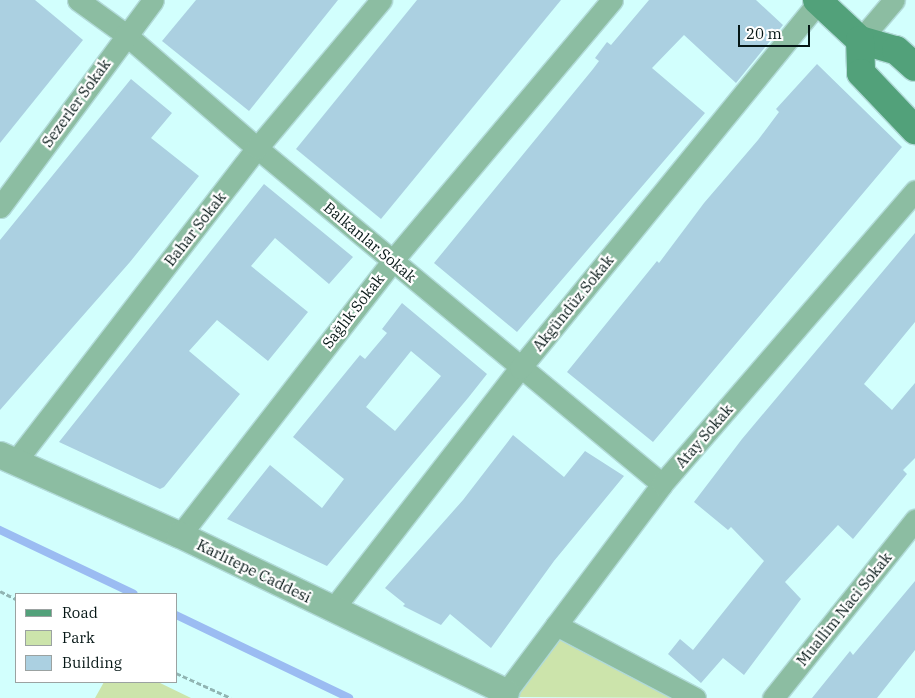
<!DOCTYPE html>
<html>
<head>
<meta charset="utf-8">
<style>
	body { margin:0 }
	#map { position:relative; width:915px; height:698px; overflow:hidden; background:#d2fffd; font-family:"IBM Plex Serif",serif }
	div>[style] { position:absolute }
	[style*='--x'] { left:calc(var(--x)*1px); top:calc(var(--y)*1px); width:calc(var(--w)*1px); rotate:calc(var(--a)*1deg) }
	.green>* { inset:0; background:#cce4ab }
	.stream>* { height:8px; margin:-4px; padding:0 4px; transform-origin:4px; border-radius:4px; background:#9bbcf2 }
	.building>* { inset:0; background:#abd0e1 }
	.path>* { height:3px; margin-top:-1.5px; transform-origin:0; background:repeating-linear-gradient(90deg,#90b4b2 0 5px,transparent 0 7.5px) }
	.roads { filter:drop-shadow(1px 0 #b1dad8) drop-shadow(-1px 0 #b1dad8) drop-shadow(0 1px #b1dad8) drop-shadow(0 -1px #b1dad8) }
	.minor>* { height:21px; margin:-10.5px; padding:0 10.5px; transform-origin:10.5px; border-radius:10.5px; background:#8cbda2 }
	.tertiary>* { height:26px; margin:-13px; padding:0 13px; transform-origin:13px; border-radius:13px; background:#8cbda2 }
	.secondary>* { height:28px; margin:-14px; padding:0 14px; transform-origin:14px; border-radius:14px; background:#52a17a }
	span { translate:-50% -50%; white-space:nowrap; text-align:center; line-height:1.15; -webkit-text-stroke:4.5px #fff; paint-order:stroke }
	.street-label { font-size:15px; color:#051615 }
	.legend { position:absolute; left:15px; top:593px; width:162px; height:90px; box-sizing:border-box; background:#fff; border:1px solid #9ba2a1; margin:0; padding:6px 9px; list-style:none; font-size:15px; color:#051615 }
	.legend li { display:flex; align-items:center; gap:10px; height:25px }
	.legend b { width:25px; border:1px solid #9ba2a1 }
	.scale { position:absolute; left:738px; top:25px; width:72px; height:22px; box-sizing:border-box; border:2px solid #051615; border-top:0; padding-left:6px; font-size:15px; line-height:18px; white-space:nowrap; color:#051615; -webkit-text-stroke:4px #fff; paint-order:stroke }
</style>
</head>
<body>
<div id="map">
	<div class="green">
		<i style="clip-path:polygon(560px 637px,677px 698px,516px 697px)"></i>
		<i style="clip-path:polygon(104px 682px,158px 682px,191px 698px,95px 698px)"></i>
	</div>
	<div class="stream">
		<i style="--x:0;--y:530;--w:148;--a:25.5"></i>
		<i style="--x:176;--y:615;--w:192;--a:25.6"></i>
	</div>
	<div class="building">
		<i style="clip-path:polygon(0 0,35px 0,83px 40px,0 143px)"></i>
		<i style="clip-path:polygon(196px 0,338px 0,249px 111px,162px 41px)"></i>
		<i style="clip-path:polygon(417px 0,561px 0,381px 219px,296px 149px)"></i>
		<i style="clip-path:polygon(649px 0,756px 0,783px 25px,736px 83px,684px 35px,652px 68px,705px 113px,517px 332px,434px 263px,593px 69px,599px 61px,595px 58px,607px 42px,611px 45px)"></i>
		<i style="clip-path:polygon(817px 64px,902px 147px,653px 442px,567px 372px,657px 261px,659px 263px,704px 203px,758px 140px,779px 112px,776px 109px)"></i>
		<i style="clip-path:polygon(131px 79px,172px 113px,151px 138px,199px 176px,130px 262px,0 410px,0 240px)"></i>
		<i style="clip-path:polygon(264px 184px,353px 257px,329px 284px,275px 238px,251px 266px,308px 312px,268px 361px,217px 320px,189px 351px,240px 394px,164px 487px,160px 489px,59px 442px)"></i>
		<i style="clip-path:polygon(915px 233px,915px 322px,864px 384px,892px 410px,915px 383px,915px 458px,903px 470px,907px 474px,853px 539px,838px 525px,785px 582px,801px 599px,744px 675px,723px 658px,701px 683px,668px 654px,680px 639px,693px 650px,764px 561px,731px 527px,728px 530px,694px 502px,742px 439px)"></i>
		<i style="clip-path:polygon(evenodd,402px 303px,487px 374px,468px 398px,327px 566px,227px 519px,270px 465px,322px 508px,344px 479px,293px 437px,360px 355px,365px 359px,387px 333px,382px 329px,402px 303px,411px 351px,441px 376px,395px 431px,366px 407px,411px 351px)"></i>
		<i style="clip-path:polygon(513px 435px,564px 477px,585px 451px,624px 476px,554px 561px,491px 648px,450px 614px,441px 625px,403px 606px,405px 604px,385px 588px,463px 500px)"></i>
		<i style="clip-path:polygon(915px 581px,915px 650px,877px 698px,812px 698px,850px 651px,853px 655px)"></i>
	</div>
	<div class="path">
		<i style="--x:0;--y:591;--w:18;--a:27"></i>
		<i style="--x:176;--y:673;--w:60;--a:24.4"></i>
	</div>
	<div class="roads">
		<div class="minor">
			<i style="--x:78;--y:0;--w:58;--a:35.9"></i>
			<i style="--x:125;--y:34;--w:174;--a:40.8"></i>
			<i style="--x:257;--y:148;--w:526;--a:39.68"></i>
			<i style="--x:860;--y:40;--w:52;--a:-49.6"></i>
			<i style="--x:0;--y:207;--w:257;--a:-53.5"></i>
			<i style="--x:15;--y:462;--w:396;--a:-52.4"></i>
			<i style="--x:257;--y:148;--w:193;--a:-50"></i>
			<i style="--x:180;--y:535;--w:348;--a:-52.2"></i>
			<i style="--x:393;--y:260;--w:340;--a:-49.9"></i>
			<i style="--x:333;--y:609;--w:305;--a:-52.2"></i>
			<i style="--x:520;--y:368;--w:473;--a:-50.8"></i>
			<i style="--x:556;--y:625;--w:157;--a:27.7"></i>
			<i style="--x:506;--y:692;--w:260;--a:-53.1"></i>
			<i style="--x:662;--y:484;--w:387;--a:-49.2"></i>
			<i style="--x:773;--y:698;--w:228;--a:-51.4"></i>
		</div>
		<div class="tertiary">
			<i style="--x:0;--y:455;--w:197;--a:24"></i>
			<i style="--x:180;--y:535;--w:362;--a:25.7"></i>
		</div>
		<div class="secondary">
			<i style="--x:817;--y:0;--w:59;--a:42.9"></i>
			<i style="--x:860;--y:40;--w:37;--a:16"></i>
			<i style="--x:896;--y:50;--w:25;--a:42"></i>
			<i style="--x:860;--y:40;--w:33;--a:88"></i>
			<i style="--x:861;--y:73;--w:79;--a:46.5"></i>
		</div>
	</div>
	<div class="street-label">
		<span style="left:76px;top:103px;rotate:-54deg">Sezerler Sokak</span>
		<span style="left:195px;top:229px;rotate:-52deg">Bahar Sokak</span>
		<span style="left:370px;top:242px;rotate:40deg">Balkanlar Sokak</span>
		<span style="left:573px;top:303px;rotate:-51deg">Akgündüz Sokak</span>
		<span style="left:353px;top:311px;rotate:-52deg">Sağlık Sokak</span>
		<span style="left:704px;top:436px;rotate:-49deg">Atay Sokak</span>
		<span style="left:254px;top:571px;rotate:26deg">Karlıtepe Caddesi</span>
		<span style="left:844px;top:609px;rotate:-51deg">Muallim Naci Sokak</span>
	</div>
	<ul class="legend">
	<li><b style="height:6px;background:#52a17a"></b>Road</li>
	<li><b style="height:14px;background:#cce4ab"></b>Park</li>
	<li><b style="height:14px;background:#abd0e1"></b>Building</li>
	</ul>
	<div class="scale">20 m</div>
</div>
</body>
</html>
